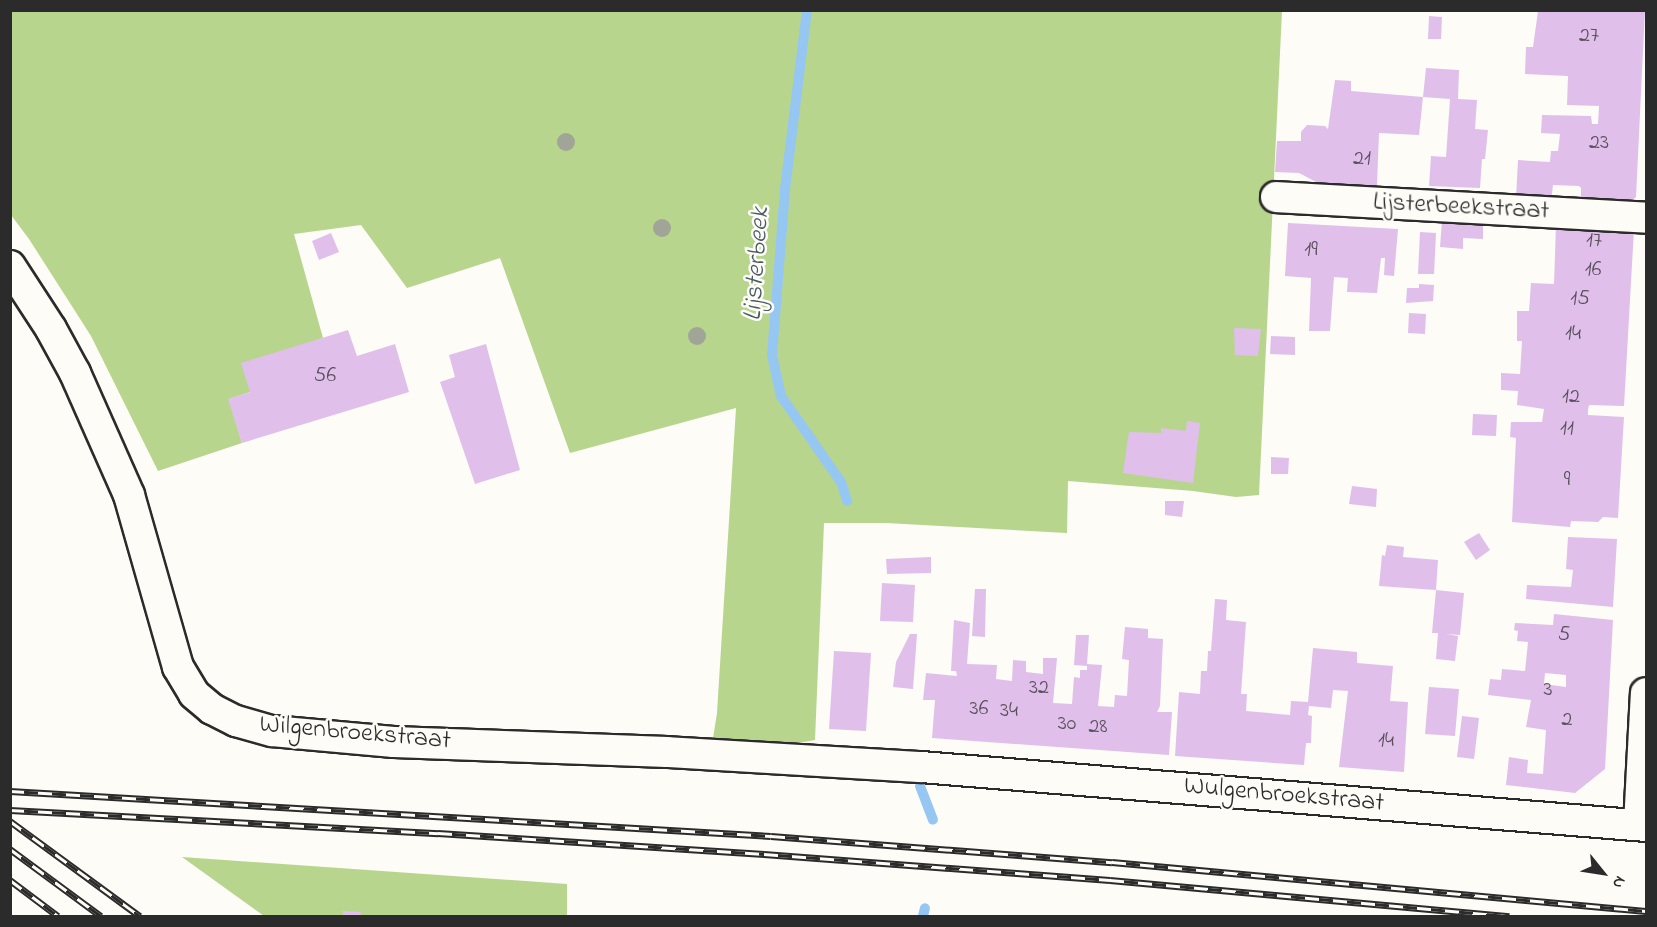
<!DOCTYPE html>
<html>
<head>
<meta charset="utf-8">
<style>
	body { margin:0 }
	#map { position:relative; width:1657px; height:927px; overflow:hidden; background:#fdfcf7; font-family:"Indie Flower",sans-serif }
	div>[style] { position:absolute }
	[style*='--x'] { left:calc(var(--x)*1px); top:calc(var(--y)*1px); width:calc(var(--w)*1px); rotate:calc(var(--a)*1deg) }
	.green>* { inset:0; background:#b8d58d }
	.stream>* { height:10px; margin:-5px; padding:0 5px; transform-origin:5px; border-radius:5px; background:#96c7f2 }
	.building>* { inset:0; background:#e1bfeb }
	.roads { filter:drop-shadow(2px 0 #2b2b2b) drop-shadow(-2px 0 #2b2b2b) drop-shadow(0 2px #2b2b2b) drop-shadow(0 -2px #2b2b2b) }
	.minor>* { height:30px; margin:-15px; padding:0 15px; transform-origin:15px; border-radius:15px; background:#fdfcf7 }
	.rail>* { height:7px; margin-top:-3.5px; transform-origin:0; background:repeating-linear-gradient(90deg,#fdfcf7 0 14px,#2b2b2b 0 28px); box-sizing:border-box; border-block:2px solid #2b2b2b }
	.trees>* { width:18px; height:18px; margin:-9px; border-radius:50%; background:#a1a597 }
	span { translate:-50% -50%; white-space:nowrap; text-align:center; line-height:1.15; -webkit-text-stroke:5px #fdfcf7; paint-order:stroke }
	.number-label { font-size:22px; color:#58505b }
	.number-label span { -webkit-text-stroke-width:0 }
	.street-label { font-size:26px; color:#2b2b2b }
	.water-label { font-size:27px; color:#4b5a67; font-style:italic }
	.frame { position:absolute; inset:0; border:12px solid #2b2b2b; pointer-events:none }
	.north { position:absolute; left:1573px; top:843px; width:60px; height:60px; -webkit-text-stroke:4px #fdfcf7; paint-order:stroke; rotate:120deg; font-size:16px; font-weight:700; line-height:24px; text-align:center; color:#2b2b2b }
	.north::after { content:''; display:block; margin:auto; width:21px; height:27px; background:#2b2b2b; clip-path:polygon(50% 0,100% 100%,50% 72%,0 100%) }
</style>
</head>
<body>
<div id="map">
	<div class="green">
		<i style="clip-path:polygon(11px 11px,1282px 11px,1259px 495px,1236px 497px,1193px 491px,1068px 481px,1067px 533px,886px 523px,824px 523px,815px 740px,798px 743px,713px 738px,717px 713px,736px 408px,570px 453px,500px 258px,407px 288px,361px 225px,294px 234px,323px 338px,250px 392px,229px 399px,242px 443px,158px 471px,91px 336px,29px 239px,11px 215px)"></i>
		<i style="clip-path:polygon(182px 857px,567px 884px,567px 916px,264px 916px)"></i>
	</div>
	<div class="stream">
		<i style="--x:807;--y:10;--w:181;--a:97"></i>
		<i style="--x:785;--y:190;--w:166;--a:94.5"></i>
		<i style="--x:772;--y:355;--w:42;--a:77.6"></i>
		<i style="--x:781;--y:396;--w:105;--a:55.1"></i>
		<i style="--x:841;--y:482;--w:20;--a:72"></i>
		<i style="--x:920;--y:786;--w:36;--a:69"></i>
		<i style="--x:923;--y:916;--w:8;--a:-76"></i>
	</div>
	<div class="building">
		<i style="clip-path:polygon(1554px 10px,1645px 10px,1636px 197px,1627px 205px,1581px 202px,1581px 188px,1579px 186px,1553px 185px,1551px 201px,1516px 198px,1518px 160px,1550px 162px,1551px 151px,1558px 151px,1560px 134px,1541px 133px,1542px 115px,1591px 116px,1592px 124px,1598px 124px,1599px 106px,1567px 105px,1568px 76px,1525px 74px,1526px 47px,1533px 47px,1538px 11px)"></i>
		<i style="clip-path:polygon(1429px 16px,1442px 17px,1441px 39px,1428px 39px)"></i>
		<i style="clip-path:polygon(1426px 68px,1459px 70px,1458px 99px,1477px 100px,1475px 129px,1488px 130px,1485px 159px,1482px 159px,1480px 188px,1429px 186px,1431px 156px,1446px 157px,1450px 99px,1423px 97px)"></i>
		<i style="clip-path:polygon(1335px 80px,1351px 81px,1351px 91px,1423px 97px,1419px 135px,1379px 133px,1377px 186px,1318px 183px,1299px 173px,1275px 172px,1277px 141px,1301px 141px,1301px 132px,1307px 125px,1325px 126px,1328px 129px)"></i>
		<i style="clip-path:polygon(1442px 220px,1483px 221px,1483px 239px,1463px 238px,1463px 249px,1440px 247px)"></i>
		<i style="clip-path:polygon(1288px 223px,1398px 229px,1394px 276px,1384px 275px,1385px 258px,1381px 258px,1377px 293px,1347px 292px,1348px 278px,1334px 277px,1330px 331px,1309px 331px,1311px 278px,1285px 276px)"></i>
		<i style="clip-path:polygon(1556px 225px,1634px 229px,1624px 406px,1589px 405px,1588px 410px,1588px 415px,1624px 417px,1618px 518px,1603px 517px,1598px 522px,1571px 521px,1570px 527px,1512px 522px,1516px 438px,1510px 437px,1511px 422px,1542px 422px,1544px 409px,1517px 405px,1518px 391px,1501px 390px,1501px 373px,1520px 374px,1522px 341px,1517px 341px,1517px 311px,1529px 311px,1531px 283px,1554px 284px)"></i>
		<i style="clip-path:polygon(1420px 232px,1436px 233px,1434px 274px,1418px 274px)"></i>
		<i style="clip-path:polygon(331px 233px,339px 252px,319px 260px,312px 241px)"></i>
		<i style="clip-path:polygon(1419px 284px,1434px 285px,1433px 301px,1406px 303px,1407px 288px,1419px 288px)"></i>
		<i style="clip-path:polygon(1409px 313px,1426px 314px,1425px 334px,1408px 333px)"></i>
		<i style="clip-path:polygon(1234px 328px,1261px 329px,1258px 356px,1235px 355px)"></i>
		<i style="clip-path:polygon(348px 330px,357px 356px,395px 344px,409px 392px,242px 443px,228px 399px,250px 392px,241px 363px)"></i>
		<i style="clip-path:polygon(1271px 336px,1295px 337px,1295px 355px,1270px 354px)"></i>
		<i style="clip-path:polygon(486px 344px,520px 470px,475px 484px,440px 382px,455px 377px,449px 355px)"></i>
		<i style="clip-path:polygon(1473px 414px,1497px 415px,1496px 436px,1472px 435px)"></i>
		<i style="clip-path:polygon(1187px 421px,1200px 423px,1193px 483px,1123px 473px,1129px 432px,1161px 433px,1161px 428px,1186px 431px)"></i>
		<i style="clip-path:polygon(1271px 457px,1289px 458px,1288px 474px,1271px 474px)"></i>
		<i style="clip-path:polygon(1352px 486px,1377px 489px,1376px 507px,1349px 504px)"></i>
		<i style="clip-path:polygon(1165px 501px,1184px 501px,1182px 517px,1165px 515px)"></i>
		<i style="clip-path:polygon(1479px 533px,1490px 550px,1476px 560px,1464px 542px)"></i>
		<i style="clip-path:polygon(1568px 537px,1617px 539px,1613px 607px,1526px 599px,1527px 585px,1571px 587px,1573px 570px,1566px 569px)"></i>
		<i style="clip-path:polygon(1387px 545px,1404px 547px,1403px 557px,1438px 560px,1436px 590px,1464px 593px,1460px 635px,1446px 634px,1458px 636px,1455px 661px,1436px 659px,1438px 633px,1432px 633px,1436px 590px,1379px 586px,1382px 555px,1385px 556px)"></i>
		<i style="clip-path:polygon(931px 557px,931px 573px,887px 574px,886px 559px)"></i>
		<i style="clip-path:polygon(882px 583px,915px 585px,913px 622px,880px 621px)"></i>
		<i style="clip-path:polygon(975px 589px,986px 589px,985px 637px,972px 636px)"></i>
		<i style="clip-path:polygon(1215px 599px,1227px 600px,1226px 620px,1246px 622px,1241px 694px,1247px 694px,1246px 711px,1290px 715px,1291px 701px,1308px 702px,1313px 648px,1357px 652px,1357px 663px,1393px 666px,1390px 701px,1408px 702px,1404px 772px,1339px 767px,1348px 691px,1333px 690px,1331px 708px,1309px 706px,1308px 715px,1312px 716px,1311px 743px,1306px 743px,1304px 765px,1175px 756px,1179px 692px,1200px 694px,1201px 671px,1207px 671px,1208px 651px,1211px 651px)"></i>
		<i style="clip-path:polygon(evenodd,1554px 614px,1613px 620px,1605px 769px,1575px 793px,1506px 785px,1509px 757px,1528px 760px,1527px 773px,1543px 774px,1546px 730px,1526px 727px,1531px 700px,1488px 695px,1490px 679px,1501px 680px,1502px 669px,1525px 671px,1528px 642px,1517px 641px,1518px 631px,1514px 630px,1515px 623px,1553px 625px,1554px 614px,1545px 673px,1566px 675px,1566px 687px,1544px 684px,1545px 673px)"></i>
		<i style="clip-path:polygon(954px 620px,970px 623px,967px 664px,997px 665px,996px 679px,1012px 681px,1013px 660px,1026px 661px,1026px 672px,1043px 674px,1043px 658px,1057px 658px,1053px 703px,1072px 704px,1074px 677px,1080px 678px,1080px 670px,1087px 670px,1087px 666px,1074px 665px,1076px 635px,1089px 635px,1087px 664px,1102px 665px,1098px 706px,1114px 707px,1115px 695px,1127px 696px,1129px 660px,1122px 659px,1125px 627px,1148px 629px,1148px 638px,1163px 639px,1160px 706px,1157px 712px,1172px 712px,1169px 755px,932px 738px,935px 700px,923px 700px,926px 673px,957px 676px,956px 671px,951px 671px)"></i>
		<i style="clip-path:polygon(910px 634px,917px 634px,913px 689px,893px 687px,896px 662px)"></i>
		<i style="clip-path:polygon(834px 651px,871px 653px,866px 731px,829px 729px)"></i>
		<i style="clip-path:polygon(1429px 687px,1459px 689px,1455px 736px,1425px 734px)"></i>
		<i style="clip-path:polygon(1462px 716px,1479px 718px,1474px 759px,1457px 757px)"></i>
		<i style="clip-path:polygon(343px 911px,361px 912px,360px 916px,343px 916px)"></i>
	</div>
	<div class="roads">
		<div class="minor">
			<i style="--x:1276;--y:197;--w:371;--a:3.2"></i>
			<i style="--x:10;--y:266;--w:75;--a:56.9"></i>
			<i style="--x:51;--y:329;--w:50;--a:61.4"></i>
			<i style="--x:75;--y:373;--w:133;--a:66.1"></i>
			<i style="--x:129;--y:495;--w:179;--a:74.1"></i>
			<i style="--x:178;--y:667;--w:31;--a:59"></i>
			<i style="--x:194;--y:694;--w:23;--a:40"></i>
			<i style="--x:212;--y:709;--w:27;--a:27"></i>
			<i style="--x:236;--y:721;--w:37;--a:16"></i>
			<i style="--x:272;--y:731;--w:122;--a:5.2"></i>
			<i style="--x:394;--y:742;--w:273;--a:2.1"></i>
			<i style="--x:667;--y:752;--w:254;--a:3.4"></i>
			<i style="--x:921;--y:767;--w:727;--a:4.65"></i>
			<i style="--x:1639;--y:825;--w:132;--a:-87"></i>
		</div>
	</div>
	<div class="rail">
		<i style="--x:10;--y:791;--w:762;--a:3.38"></i>
		<i style="--x:771;--y:836;--w:342;--a:4.4"></i>
		<i style="--x:1112;--y:862;--w:536;--a:5.24"></i>
		<i style="--x:10;--y:810;--w:429;--a:3.1"></i>
		<i style="--x:438;--y:833;--w:327;--a:3.7"></i>
		<i style="--x:764;--y:854;--w:347;--a:4.3"></i>
		<i style="--x:1110;--y:880;--w:401;--a:5.2"></i>
		<i style="--x:10;--y:821;--w:161;--a:36.2"></i>
		<i style="--x:10;--y:849;--w:113;--a:36.4"></i>
		<i style="--x:10;--y:880;--w:60;--a:36.9"></i>
	</div>
	<div class="trees">
		<i style="left:566px;top:142px"></i>
		<i style="left:662px;top:228px"></i>
		<i style="left:697px;top:336px"></i>
	</div>
	<div class="number-label">
		<span style="left:1589px;top:37px">27</span>
		<span style="left:1599px;top:144px">23</span>
		<span style="left:1362px;top:160px">21</span>
		<span style="left:1594px;top:242px">17</span>
		<span style="left:1311px;top:251px">19</span>
		<span style="left:1593px;top:271px">16</span>
		<span style="left:1580px;top:300px">15</span>
		<span style="left:1573px;top:335px">14</span>
		<span style="left:325px;top:377px">56</span>
		<span style="left:1571px;top:398px">12</span>
		<span style="left:1567px;top:430px">11</span>
		<span style="left:1567px;top:481px">9</span>
		<span style="left:1564px;top:636px">5</span>
		<span style="left:1039px;top:689px">32</span>
		<span style="left:1548px;top:691px">3</span>
		<span style="left:979px;top:710px">36</span>
		<span style="left:1009px;top:712px">34</span>
		<span style="left:1567px;top:721px">2</span>
		<span style="left:1067px;top:725px">30</span>
		<span style="left:1098px;top:728px">28</span>
		<span style="left:1386px;top:742px">14</span>
	</div>
	<div class="street-label">
		<span style="left:1461px;top:208px;rotate:3deg">Lijsterbeekstraat</span>
		<span style="left:355px;top:734px;rotate:5deg">Wilgenbroekstraat</span>
		<span style="left:1284px;top:796px;rotate:5deg">Wulgenbroekstraat</span>
	</div>
	<div class="water-label">
		<span style="left:757px;top:264px;rotate:-86deg">Lijsterbeek</span>
	</div>
	<div class="frame"></div>
	<div class="north">N</div>
</div>
</body>
</html>
